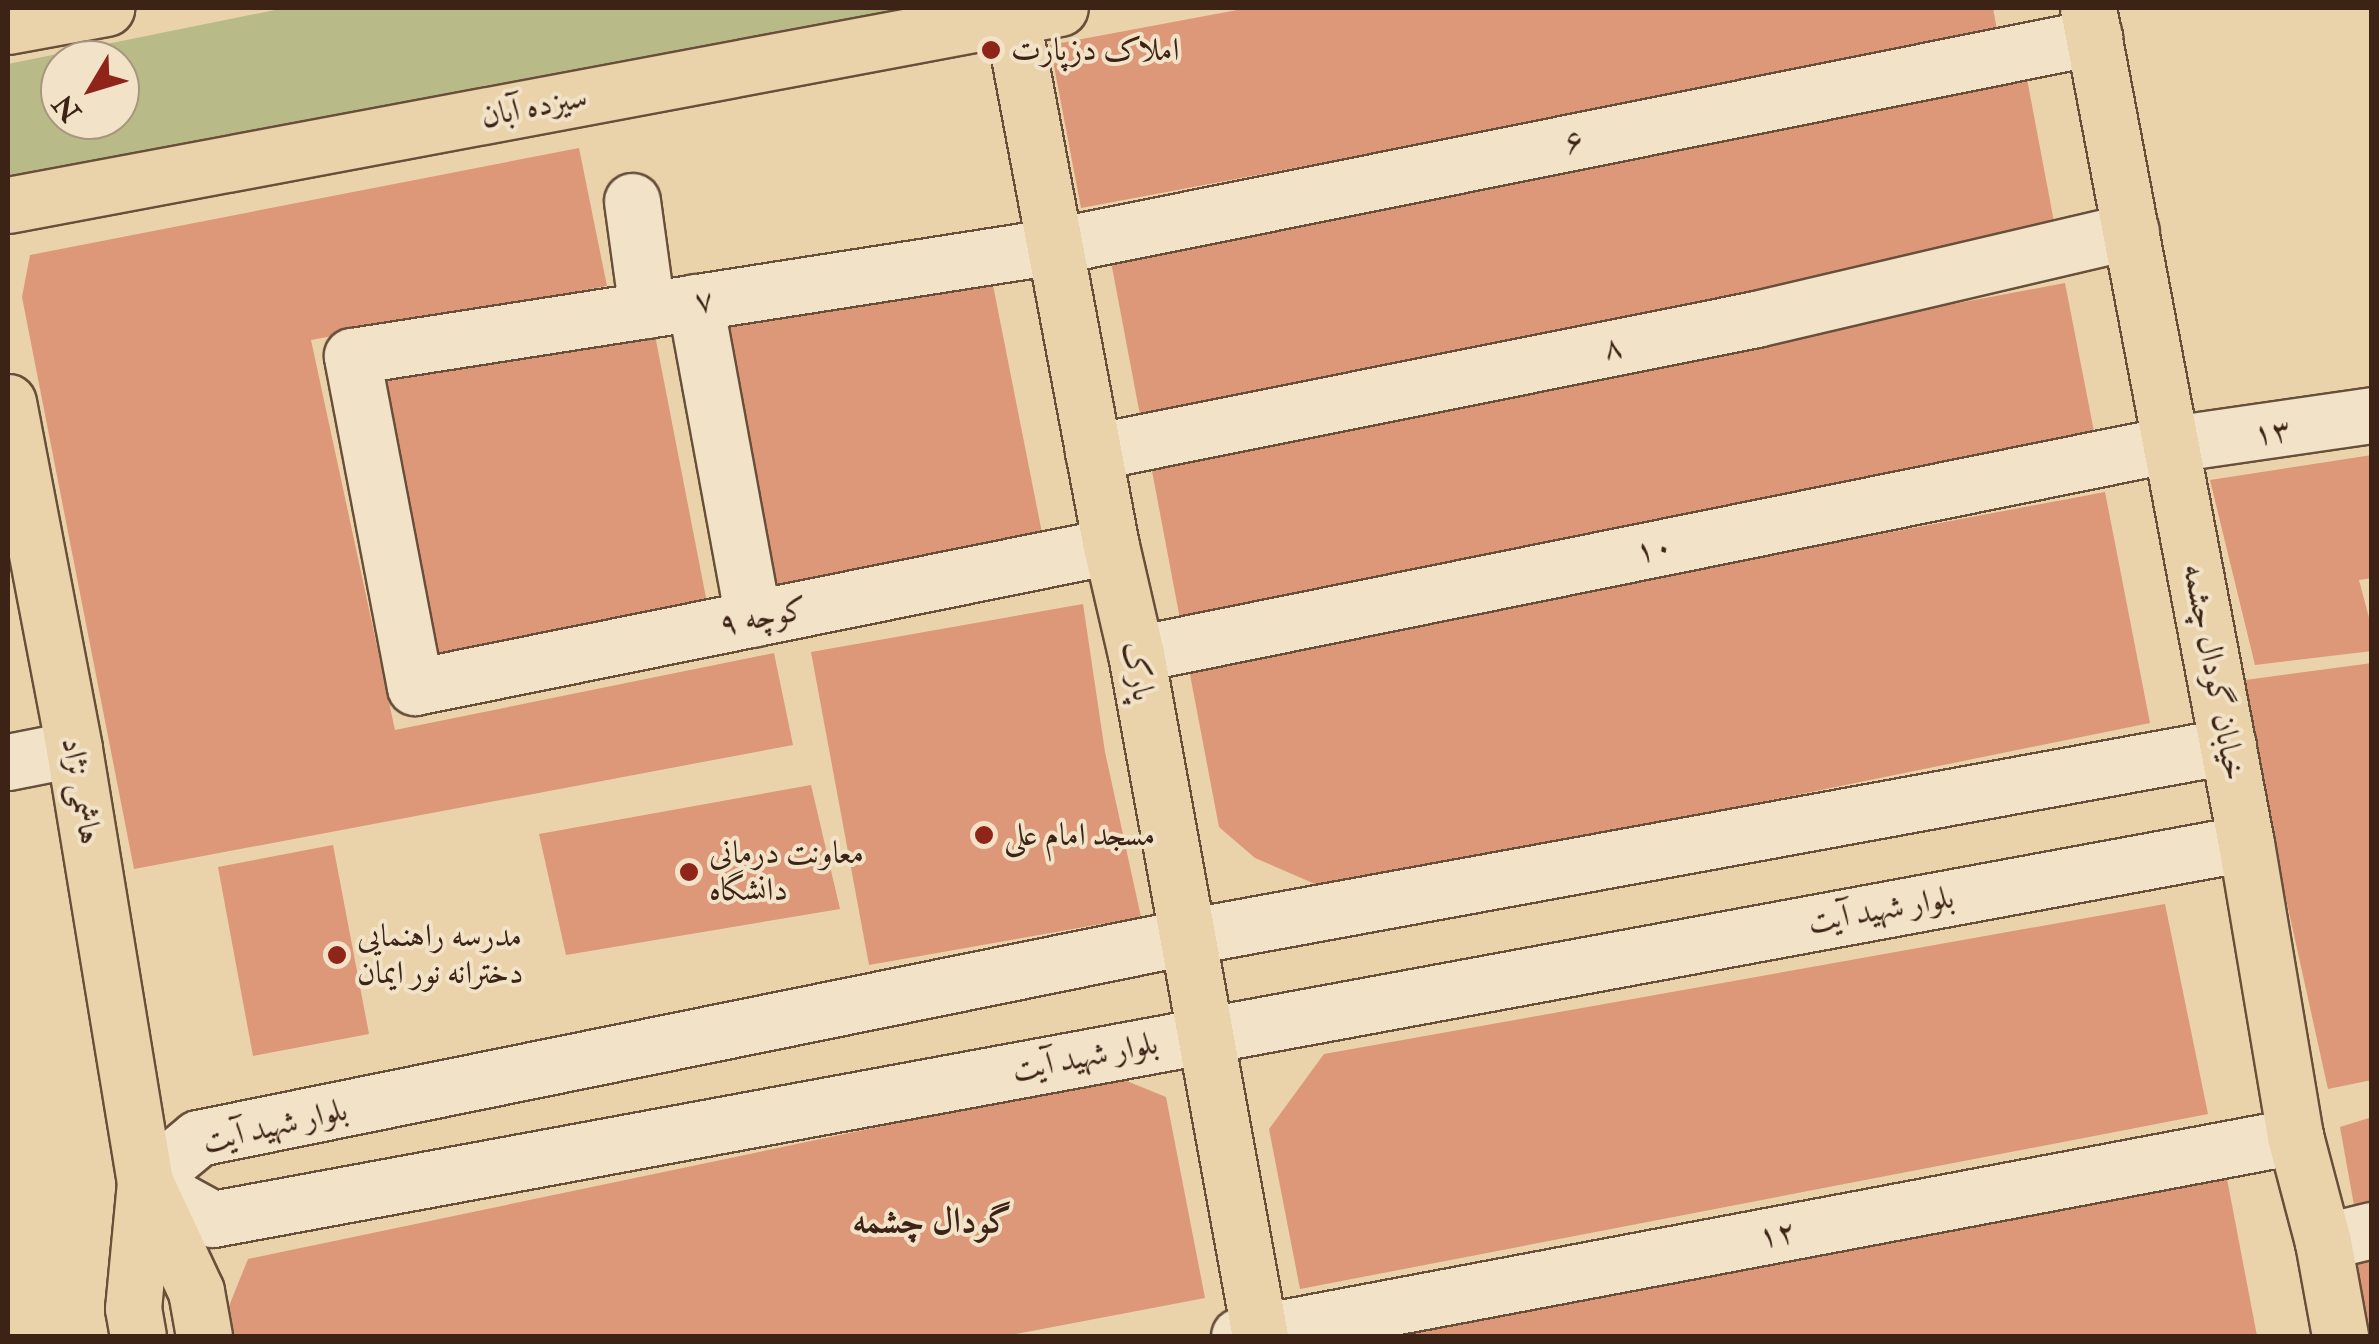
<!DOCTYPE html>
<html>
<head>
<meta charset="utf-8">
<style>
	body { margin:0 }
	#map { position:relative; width:2379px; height:1344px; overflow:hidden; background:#ead2aa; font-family:"IM FELL Double Pica",Amiri,serif }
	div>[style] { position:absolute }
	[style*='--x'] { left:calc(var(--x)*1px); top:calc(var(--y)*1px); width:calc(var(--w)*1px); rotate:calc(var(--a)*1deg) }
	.green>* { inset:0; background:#b8bb87 }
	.building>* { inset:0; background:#dc9878 }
	.roads { filter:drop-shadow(2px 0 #684f3a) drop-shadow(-2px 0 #684f3a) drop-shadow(0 2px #684f3a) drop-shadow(0 -2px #684f3a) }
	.minor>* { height:55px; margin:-27.5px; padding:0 27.5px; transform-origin:27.5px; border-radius:27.5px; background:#f1e2c8 }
	.major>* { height:55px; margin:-27.5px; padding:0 27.5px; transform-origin:27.5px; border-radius:27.5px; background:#ead2aa }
	.dots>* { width:28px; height:28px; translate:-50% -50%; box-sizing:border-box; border:5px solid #f1e2c8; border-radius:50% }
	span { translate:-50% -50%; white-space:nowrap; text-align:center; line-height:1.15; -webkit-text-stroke:8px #f1e2c8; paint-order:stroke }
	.poi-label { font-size:32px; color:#3c2315 }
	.left { translate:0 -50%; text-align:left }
	.street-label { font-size:32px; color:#3c2315 }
	.neighbourhood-label { font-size:35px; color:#3c2315; font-weight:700 }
	.frame { position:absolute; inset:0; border:10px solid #3c2315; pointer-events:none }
	.north { position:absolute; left:40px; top:40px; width:100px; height:100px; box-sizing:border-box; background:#f1e2c8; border:2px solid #a99680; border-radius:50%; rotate:232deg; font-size:28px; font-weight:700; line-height:40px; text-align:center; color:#3c2315 }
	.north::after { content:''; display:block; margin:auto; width:35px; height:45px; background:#8f2418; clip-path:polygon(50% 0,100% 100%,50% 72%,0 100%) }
</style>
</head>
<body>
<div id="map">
	<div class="green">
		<i style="clip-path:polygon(evenodd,285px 8px,914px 8px,8px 179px,8px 64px,285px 8px,60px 60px,120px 60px,120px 120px,60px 120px,60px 60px)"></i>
	</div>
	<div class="building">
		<i style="clip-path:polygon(1248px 8px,1993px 8px,1998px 36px,1081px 208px,1050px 45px)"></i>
		<i style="clip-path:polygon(2027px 79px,2058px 243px,1140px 415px,1109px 251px)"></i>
		<i style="clip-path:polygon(579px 148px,607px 286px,311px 340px,395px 730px,774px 653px,793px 745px,134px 869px,22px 297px,30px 255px)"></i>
		<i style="clip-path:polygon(988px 260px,1042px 533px,772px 585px,718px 312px)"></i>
		<i style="clip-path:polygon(2065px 283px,2097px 447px,1180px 619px,1149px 455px)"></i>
		<i style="clip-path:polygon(654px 330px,707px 603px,438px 655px,384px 382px)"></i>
		<i style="clip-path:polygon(2372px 455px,2372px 578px,2359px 580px,2372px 629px,2372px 651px,2255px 665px,2210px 480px)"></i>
		<i style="clip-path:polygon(2105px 492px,2150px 723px,1329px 890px,1255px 858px,1219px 827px,1188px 664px)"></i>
		<i style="clip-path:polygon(1083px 604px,1105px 752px,1141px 917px,869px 965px,811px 652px)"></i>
		<i style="clip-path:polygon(2372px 663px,2372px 1080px,2328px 1089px,2238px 681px)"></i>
		<i style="clip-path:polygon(811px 785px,840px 909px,566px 955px,539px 834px)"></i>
		<i style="clip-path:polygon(333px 845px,369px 1034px,253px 1056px,218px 867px)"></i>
		<i style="clip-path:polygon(2165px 904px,2208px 1114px,1300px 1289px,1269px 1129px,1324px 1054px)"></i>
		<i style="clip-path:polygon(1117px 1077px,1166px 1097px,1205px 1298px,1006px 1336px,226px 1336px,223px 1321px,248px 1259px)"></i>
		<i style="clip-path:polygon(2372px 1117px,2372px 1218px,2357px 1222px,2340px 1127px)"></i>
		<i style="clip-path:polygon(2227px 1179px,2257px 1336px,1398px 1336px,1398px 1335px)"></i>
		<i style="clip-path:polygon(2372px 1261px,2372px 1336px,2369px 1336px,2352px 1265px)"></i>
	</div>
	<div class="roads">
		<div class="minor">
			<i style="--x:632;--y:201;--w:110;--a:82.2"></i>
			<i style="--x:695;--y:302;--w:322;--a:79.6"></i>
			<i style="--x:1093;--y:452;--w:676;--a:-11.34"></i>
			<i style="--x:1756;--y:319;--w:385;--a:-13.2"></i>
			<i style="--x:1111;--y:546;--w:710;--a:168.55"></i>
			<i style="--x:415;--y:687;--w:337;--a:-100.8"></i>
			<i style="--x:352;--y:356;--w:712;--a:-8.89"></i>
			<i style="--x:1055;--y:246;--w:1060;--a:-11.37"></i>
			<i style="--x:1136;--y:654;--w:1056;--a:-11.47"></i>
			<i style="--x:2171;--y:444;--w:203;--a:-8.2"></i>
			<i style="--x:2228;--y:746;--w:1059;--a:169.61"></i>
			<i style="--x:1186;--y:937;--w:1008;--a:168.5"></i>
			<i style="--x:198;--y:1138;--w:69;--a:140.3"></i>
			<i style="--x:145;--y:1182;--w:77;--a:28.6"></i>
			<i style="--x:213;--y:1219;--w:2067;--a:-10.48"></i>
			<i style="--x:8;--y:762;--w:67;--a:-11.1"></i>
			<i style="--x:2323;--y:1242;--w:50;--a:-13.8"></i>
			<i style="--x:1239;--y:1336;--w:1075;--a:-10.72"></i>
		</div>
		<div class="major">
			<i style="--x:1010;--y:8;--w:547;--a:79.37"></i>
			<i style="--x:1111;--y:546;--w:111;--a:77"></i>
			<i style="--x:1136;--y:654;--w:693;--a:79.7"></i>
			<i style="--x:2088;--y:8;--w:850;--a:79.29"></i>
			<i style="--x:2246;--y:843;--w:297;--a:80.5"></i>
			<i style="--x:2295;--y:1136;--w:110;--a:75.2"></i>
			<i style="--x:2323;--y:1242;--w:96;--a:79.7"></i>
			<i style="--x:8;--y:26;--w:100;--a:-10.4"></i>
			<i style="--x:8;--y:205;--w:1070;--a:-10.61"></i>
			<i style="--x:8;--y:402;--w:353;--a:79.2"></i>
			<i style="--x:74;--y:749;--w:439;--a:80.7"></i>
			<i style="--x:145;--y:1182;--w:127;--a:95.4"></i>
			<i style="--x:133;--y:1308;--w:28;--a:80"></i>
			<i style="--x:146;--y:1184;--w:118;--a:65"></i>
			<i style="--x:196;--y:1291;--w:46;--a:79.9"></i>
		</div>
	</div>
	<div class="dots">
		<i style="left:991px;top:50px;background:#8f2418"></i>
		<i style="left:984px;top:835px;background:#8f2418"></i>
		<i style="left:689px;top:872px;background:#8f2418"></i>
		<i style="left:337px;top:955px;background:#8f2418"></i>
	</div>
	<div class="poi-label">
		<span class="left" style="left:1011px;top:50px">املاک دزپارت</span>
		<span class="left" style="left:1004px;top:835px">مسجد امام علی</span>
		<span class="left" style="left:709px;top:872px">معاونت درمانی<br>دانشگاه</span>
		<span class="left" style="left:357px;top:955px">مدرسه راهنمایی<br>دخترانه نور ایمان</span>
	</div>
	<div class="street-label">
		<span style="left:534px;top:107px;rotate:-11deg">سیزده آبان</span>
		<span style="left:1574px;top:141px;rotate:-11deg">۶</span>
		<span style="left:704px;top:301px;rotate:-9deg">۷</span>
		<span style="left:1613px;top:348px;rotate:-11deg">۸</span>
		<span style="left:2272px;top:432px;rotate:-9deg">۱۳</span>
		<span style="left:1654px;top:549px;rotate:-11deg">۱۰</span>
		<span style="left:763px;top:617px;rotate:-11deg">کوچه ۹</span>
		<span style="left:1138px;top:671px;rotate:79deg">پارک</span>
		<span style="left:2214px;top:672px;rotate:79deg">خیابان گودال چشمه</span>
		<span style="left:81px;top:791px;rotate:80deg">هاشمی نژاد</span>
		<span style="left:1881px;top:910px;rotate:-10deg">بلوار شهید آیت</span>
		<span style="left:1085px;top:1057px;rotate:-11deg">بلوار شهید آیت</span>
		<span style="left:275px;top:1126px;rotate:-13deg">بلوار شهید آیت</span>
		<span style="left:1777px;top:1234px;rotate:-11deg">۱۲</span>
	</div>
	<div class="neighbourhood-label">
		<span style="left:932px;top:1221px">گودال چشمه</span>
	</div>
	<div class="frame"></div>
	<div class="north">N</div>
</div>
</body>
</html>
